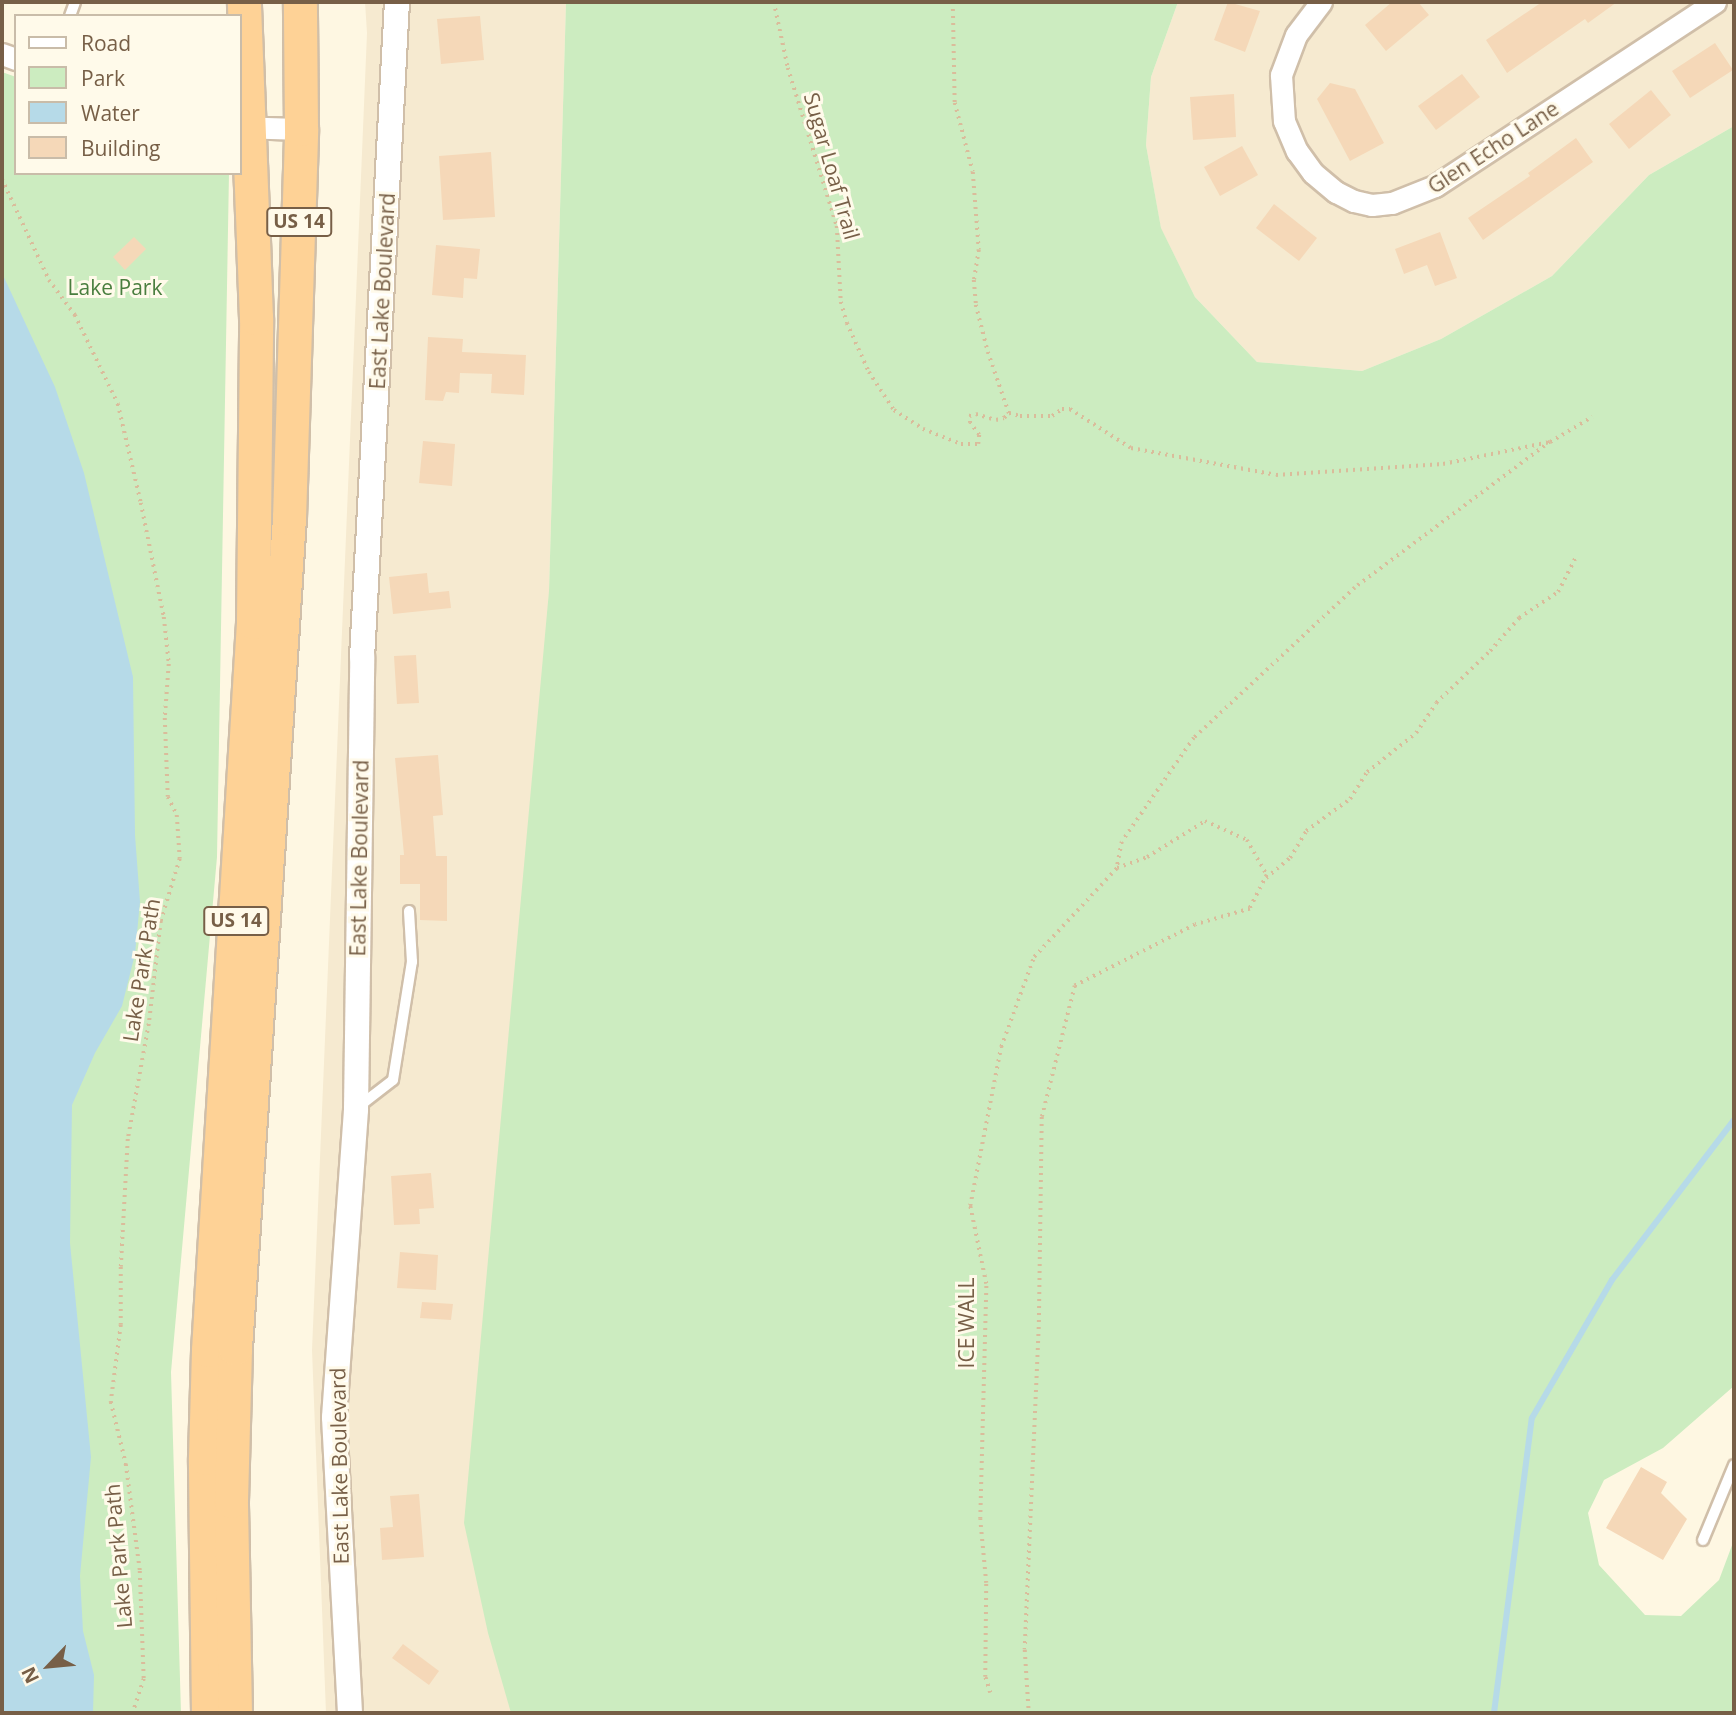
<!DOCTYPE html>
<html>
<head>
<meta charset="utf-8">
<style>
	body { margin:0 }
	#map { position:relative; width:1736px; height:1715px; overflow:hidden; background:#fef7e2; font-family:"Open Sans",sans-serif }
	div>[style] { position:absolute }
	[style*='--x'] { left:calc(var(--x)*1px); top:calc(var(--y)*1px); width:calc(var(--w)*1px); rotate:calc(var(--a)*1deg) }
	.residential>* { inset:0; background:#f6ead0 }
	.green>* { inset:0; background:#ccecc0 }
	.water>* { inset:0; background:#b6dae8 }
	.stream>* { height:6px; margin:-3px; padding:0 3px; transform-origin:3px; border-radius:3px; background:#b6dae8 }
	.building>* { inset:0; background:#f5d8b8 }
	.path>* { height:3.5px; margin-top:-1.75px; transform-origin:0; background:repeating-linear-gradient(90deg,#dabc9b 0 2px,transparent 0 7px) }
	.roads { filter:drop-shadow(2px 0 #d0bfa9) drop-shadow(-2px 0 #d0bfa9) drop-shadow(0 2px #d0bfa9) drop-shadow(0 -2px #d0bfa9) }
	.service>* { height:10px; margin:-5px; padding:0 5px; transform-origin:5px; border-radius:5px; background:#fff }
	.minor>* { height:21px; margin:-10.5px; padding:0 10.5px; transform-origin:10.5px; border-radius:10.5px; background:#fff }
	.tertiary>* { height:24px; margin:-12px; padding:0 12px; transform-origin:12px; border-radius:12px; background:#fff }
	.trunk>* { height:33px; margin:-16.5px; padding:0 16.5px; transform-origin:16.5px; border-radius:16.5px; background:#fed296 }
	span { translate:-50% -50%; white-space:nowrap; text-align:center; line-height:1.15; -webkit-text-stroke:6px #fffaea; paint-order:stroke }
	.shield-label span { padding:2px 5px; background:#fffaea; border:2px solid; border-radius:5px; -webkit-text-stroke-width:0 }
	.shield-label { font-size:19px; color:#775f47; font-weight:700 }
	.street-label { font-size:21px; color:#775f47 }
	.park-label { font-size:21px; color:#497e3e }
	.frame { position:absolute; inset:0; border:4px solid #775f47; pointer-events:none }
	.legend { position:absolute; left:14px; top:14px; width:228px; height:161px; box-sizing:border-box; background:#fffaea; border:2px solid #c9bca9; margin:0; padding:9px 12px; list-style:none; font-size:21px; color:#775f47 }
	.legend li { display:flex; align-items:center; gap:14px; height:35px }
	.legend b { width:35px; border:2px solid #c9bca9 }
	.north { position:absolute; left:14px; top:1631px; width:70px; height:70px; -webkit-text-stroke:5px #fffaea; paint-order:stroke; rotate:244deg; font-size:19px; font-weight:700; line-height:28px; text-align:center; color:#775f47 }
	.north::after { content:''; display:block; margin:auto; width:24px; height:32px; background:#775f47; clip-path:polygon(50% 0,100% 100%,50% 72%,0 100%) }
</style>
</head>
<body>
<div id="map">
	<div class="residential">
		<i style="clip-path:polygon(365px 2px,566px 2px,549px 591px,525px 1713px,326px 1713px,312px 1350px,367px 33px)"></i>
		<i style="clip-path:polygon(1178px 2px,1734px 2px,1734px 126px,1649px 175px,1552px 276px,1441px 339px,1362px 371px,1257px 362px,1195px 297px,1161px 229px,1146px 145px,1151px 77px)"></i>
	</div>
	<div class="green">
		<i style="clip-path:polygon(566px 2px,1178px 2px,1151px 77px,1146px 145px,1161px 228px,1195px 297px,1257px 362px,1362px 371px,1441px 339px,1552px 276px,1649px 175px,1734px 126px,1734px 1386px,1663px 1448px,1604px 1480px,1588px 1513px,1599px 1565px,1645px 1615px,1681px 1616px,1719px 1580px,1734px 1540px,1734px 1713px,511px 1713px,488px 1633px,464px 1523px,549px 591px)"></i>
		<i style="clip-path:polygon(2px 72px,16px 77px,16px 173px,229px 173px,217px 857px,171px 1372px,181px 1713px,2px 1713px)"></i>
	</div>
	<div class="water">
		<i style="clip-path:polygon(2px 273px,55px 387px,84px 473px,133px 677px,135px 835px,140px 902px,135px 954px,122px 1006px,95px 1053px,72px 1105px,70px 1243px,91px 1457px,80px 1576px,83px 1631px,94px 1675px,93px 1713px,2px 1713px)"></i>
	</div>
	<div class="stream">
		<i style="--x:1494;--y:1713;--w:297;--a:-82.7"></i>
		<i style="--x:1532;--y:1418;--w:160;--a:-59.9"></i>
		<i style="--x:1612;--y:1280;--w:201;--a:-52.7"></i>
	</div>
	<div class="building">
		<i style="clip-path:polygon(1228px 2px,1260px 11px,1245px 52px,1214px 40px)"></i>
		<i style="clip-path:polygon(1392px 2px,1418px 2px,1429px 15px,1386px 51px,1365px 25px)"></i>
		<i style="clip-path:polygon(1542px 2px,1617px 2px,1588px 23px,1585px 19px,1507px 73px,1486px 40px)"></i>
		<i style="clip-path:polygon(480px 16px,484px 60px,441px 64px,437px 19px)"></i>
		<i style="clip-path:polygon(1715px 43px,1733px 70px,1690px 98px,1672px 71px)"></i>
		<i style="clip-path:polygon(1462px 74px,1480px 97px,1436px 130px,1418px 106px)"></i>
		<i style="clip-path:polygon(1330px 83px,1355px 89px,1384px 143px,1350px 161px,1317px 99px)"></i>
		<i style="clip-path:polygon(1651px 90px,1671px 115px,1629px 149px,1609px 124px)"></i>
		<i style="clip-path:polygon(1234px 94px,1236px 137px,1193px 140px,1190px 97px)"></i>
		<i style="clip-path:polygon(1576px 138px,1593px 162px,1483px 240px,1468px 218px,1530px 176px,1528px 173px)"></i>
		<i style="clip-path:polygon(1242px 146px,1258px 175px,1220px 196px,1204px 167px)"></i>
		<i style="clip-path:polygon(491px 152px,495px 217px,443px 220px,439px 156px)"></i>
		<i style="clip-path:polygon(1274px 204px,1317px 238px,1299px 261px,1256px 228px)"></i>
		<i style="clip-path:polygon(1440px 232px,1457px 278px,1435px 286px,1427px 265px,1404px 274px,1395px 249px)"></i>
		<i style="clip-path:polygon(134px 237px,146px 249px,125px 270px,113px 257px)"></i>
		<i style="clip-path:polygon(436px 245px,480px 249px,477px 279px,464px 278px,463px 298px,432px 295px)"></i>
		<i style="clip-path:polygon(428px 337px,463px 339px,462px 352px,526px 355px,524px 395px,491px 393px,492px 374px,460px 373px,459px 393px,446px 392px,443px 401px,425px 400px)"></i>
		<i style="clip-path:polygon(423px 441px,455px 444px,452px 486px,419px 483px)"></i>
		<i style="clip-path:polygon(427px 573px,429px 593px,449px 591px,451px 608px,393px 614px,389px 577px)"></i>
		<i style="clip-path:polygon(416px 655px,419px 703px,397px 704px,394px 656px)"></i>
		<i style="clip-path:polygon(438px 755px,443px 815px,433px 816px,436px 856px,447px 856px,447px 921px,420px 920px,420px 884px,400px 884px,400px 855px,404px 855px,395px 758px)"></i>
		<i style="clip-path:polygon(431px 1173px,434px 1208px,419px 1209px,420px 1224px,394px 1225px,391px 1176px)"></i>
		<i style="clip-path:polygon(400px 1252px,438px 1255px,436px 1290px,397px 1288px)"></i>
		<i style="clip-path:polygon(422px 1302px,453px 1304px,451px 1320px,420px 1318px)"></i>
		<i style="clip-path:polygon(1641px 1467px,1667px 1482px,1661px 1493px,1687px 1519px,1663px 1560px,1606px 1528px)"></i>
		<i style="clip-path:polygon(419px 1494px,424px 1557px,382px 1560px,380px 1528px,393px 1527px,390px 1496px)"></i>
		<i style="clip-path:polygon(403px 1644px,439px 1671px,429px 1685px,392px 1658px)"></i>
	</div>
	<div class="path">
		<i style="--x:774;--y:2;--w:67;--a:78"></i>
		<i style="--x:788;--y:68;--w:165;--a:72.8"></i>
		<i style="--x:837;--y:226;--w:76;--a:87"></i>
		<i style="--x:841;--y:302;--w:22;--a:74"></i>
		<i style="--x:847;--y:323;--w:54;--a:65.8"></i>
		<i style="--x:869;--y:372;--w:45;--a:56.7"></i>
		<i style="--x:894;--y:410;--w:35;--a:33"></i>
		<i style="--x:923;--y:429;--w:41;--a:21.5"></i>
		<i style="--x:961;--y:444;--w:17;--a:0"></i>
		<i style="--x:978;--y:444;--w:9;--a:-84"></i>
		<i style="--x:979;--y:435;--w:15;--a:-127"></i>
		<i style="--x:970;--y:423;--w:7;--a:-98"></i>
		<i style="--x:969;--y:416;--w:7;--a:-16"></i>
		<i style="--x:976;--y:414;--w:21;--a:17"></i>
		<i style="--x:996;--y:420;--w:8;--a:-14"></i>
		<i style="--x:1004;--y:418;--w:7;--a:-45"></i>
		<i style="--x:953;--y:2;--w:101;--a:88.9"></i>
		<i style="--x:955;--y:103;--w:71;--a:75.4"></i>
		<i style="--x:973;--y:172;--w:78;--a:85.6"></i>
		<i style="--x:979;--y:250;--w:30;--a:99"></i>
		<i style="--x:974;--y:280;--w:25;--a:85"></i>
		<i style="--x:976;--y:305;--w:49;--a:75.7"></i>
		<i style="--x:988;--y:352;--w:65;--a:71"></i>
		<i style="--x:2;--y:179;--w:111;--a:65"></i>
		<i style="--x:49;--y:280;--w:44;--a:53.4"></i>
		<i style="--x:75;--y:315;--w:99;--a:64.2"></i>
		<i style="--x:118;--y:404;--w:102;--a:76.9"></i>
		<i style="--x:141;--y:503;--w:116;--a:78.6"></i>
		<i style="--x:164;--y:617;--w:47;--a:83.9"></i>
		<i style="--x:169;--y:664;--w:54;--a:94.2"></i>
		<i style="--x:165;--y:718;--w:79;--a:87.8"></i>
		<i style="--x:168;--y:797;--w:20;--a:63"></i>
		<i style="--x:177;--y:815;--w:44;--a:86.1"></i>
		<i style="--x:180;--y:859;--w:65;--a:107"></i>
		<i style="--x:161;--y:921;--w:104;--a:96.6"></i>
		<i style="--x:149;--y:1024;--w:117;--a:100.3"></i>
		<i style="--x:128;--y:1139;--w:128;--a:93.1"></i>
		<i style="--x:121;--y:1267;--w:58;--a:90"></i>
		<i style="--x:121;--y:1325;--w:78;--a:97.4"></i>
		<i style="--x:111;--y:1402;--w:64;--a:76.4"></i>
		<i style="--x:126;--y:1464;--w:108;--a:82.5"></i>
		<i style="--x:140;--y:1571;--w:108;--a:87.9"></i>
		<i style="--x:144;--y:1679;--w:36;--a:108"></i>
		<i style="--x:1009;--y:413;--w:11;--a:15"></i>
		<i style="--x:1020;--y:416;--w:32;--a:0"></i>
		<i style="--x:1052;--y:416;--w:12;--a:-35"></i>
		<i style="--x:1062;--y:409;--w:8;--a:0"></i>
		<i style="--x:1070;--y:409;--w:72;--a:32.6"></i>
		<i style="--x:1131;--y:448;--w:147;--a:10.5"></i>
		<i style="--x:1276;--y:475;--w:167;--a:-3.8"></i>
		<i style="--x:1443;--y:464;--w:109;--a:-11.6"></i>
		<i style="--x:1550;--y:442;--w:244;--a:143.2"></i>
		<i style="--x:1355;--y:588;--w:220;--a:137"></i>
		<i style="--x:1194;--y:738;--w:126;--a:124.7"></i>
		<i style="--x:1122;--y:842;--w:26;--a:101"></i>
		<i style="--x:1117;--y:868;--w:32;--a:-20"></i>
		<i style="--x:1147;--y:857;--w:68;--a:-31.8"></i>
		<i style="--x:1205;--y:821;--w:46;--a:24.3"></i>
		<i style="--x:1247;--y:840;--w:40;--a:60.3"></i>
		<i style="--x:1267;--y:875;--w:38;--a:117"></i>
		<i style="--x:1250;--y:909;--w:57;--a:163.8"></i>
		<i style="--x:1195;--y:925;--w:135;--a:153.1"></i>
		<i style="--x:1075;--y:986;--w:135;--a:104.1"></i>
		<i style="--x:1042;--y:1117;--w:210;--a:90.8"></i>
		<i style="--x:1039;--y:1327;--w:323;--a:92.5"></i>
		<i style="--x:1025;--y:1650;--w:63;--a:86.4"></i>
		<i style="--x:1550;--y:442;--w:49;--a:-30.8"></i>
		<i style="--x:1266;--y:878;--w:31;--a:-40"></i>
		<i style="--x:1290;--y:858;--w:31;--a:-59"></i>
		<i style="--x:1306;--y:831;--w:54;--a:-36"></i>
		<i style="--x:1350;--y:799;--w:32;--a:-58"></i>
		<i style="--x:1367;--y:772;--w:63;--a:-38.5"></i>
		<i style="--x:1416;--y:733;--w:36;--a:-56"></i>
		<i style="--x:1436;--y:703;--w:75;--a:-43.9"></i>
		<i style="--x:1490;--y:651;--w:44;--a:-48.7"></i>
		<i style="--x:1519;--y:618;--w:47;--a:-33.7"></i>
		<i style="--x:1558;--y:592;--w:38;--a:-63"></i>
		<i style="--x:990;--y:1693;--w:17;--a:-107"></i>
		<i style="--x:985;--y:1677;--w:94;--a:-89.4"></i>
		<i style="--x:986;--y:1583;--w:64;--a:-95.4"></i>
		<i style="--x:980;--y:1519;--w:235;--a:-88.5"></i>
		<i style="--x:986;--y:1284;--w:80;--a:-101.6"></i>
		<i style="--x:970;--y:1206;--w:162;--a:-79"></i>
		<i style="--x:1001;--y:1047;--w:96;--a:-69.9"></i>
		<i style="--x:1034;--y:957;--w:122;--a:-47"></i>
	</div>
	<div class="roads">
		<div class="service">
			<i style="--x:70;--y:16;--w:15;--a:-70"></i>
			<i style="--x:358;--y:1107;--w:44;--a:-37.6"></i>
			<i style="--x:393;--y:1080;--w:120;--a:-80.9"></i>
			<i style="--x:412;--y:962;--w:51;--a:-93.4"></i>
			<i style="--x:1703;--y:1540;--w:81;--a:-67.5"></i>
		</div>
		<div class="minor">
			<i style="--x:1321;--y:2;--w:41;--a:127.1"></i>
			<i style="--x:1296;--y:35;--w:43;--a:110.6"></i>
			<i style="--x:1281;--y:75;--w:46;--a:86.3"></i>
			<i style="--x:1284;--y:121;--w:33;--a:67"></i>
			<i style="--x:1297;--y:151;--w:27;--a:54"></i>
			<i style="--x:1313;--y:173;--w:30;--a:40"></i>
			<i style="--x:1336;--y:192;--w:20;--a:27"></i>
			<i style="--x:1354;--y:201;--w:18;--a:13"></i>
			<i style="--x:1372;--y:205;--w:20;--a:-6"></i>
			<i style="--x:1392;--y:203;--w:46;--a:-21.6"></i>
			<i style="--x:1435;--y:186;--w:335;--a:-33.3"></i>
			<i style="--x:2;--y:54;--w:15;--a:20"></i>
			<i style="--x:240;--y:127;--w:61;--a:1.9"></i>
		</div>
		<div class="tertiary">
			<i style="--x:350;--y:1713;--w:296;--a:-93.1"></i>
			<i style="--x:334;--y:1417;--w:309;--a:-85.9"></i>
			<i style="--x:356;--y:1109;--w:451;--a:-89.2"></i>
			<i style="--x:362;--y:658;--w:657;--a:-86.95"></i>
		</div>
		<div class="trunk">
			<i style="--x:208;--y:1713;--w:255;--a:-90.7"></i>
			<i style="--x:205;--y:1458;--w:108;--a:-88.4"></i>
			<i style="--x:208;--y:1350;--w:729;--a:-86.46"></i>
			<i style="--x:253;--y:622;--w:304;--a:-89.4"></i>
			<i style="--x:256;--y:318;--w:316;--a:-92.2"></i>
			<i style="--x:235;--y:1713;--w:212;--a:-91.1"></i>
			<i style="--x:231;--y:1501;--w:153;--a:-88.5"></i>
			<i style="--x:235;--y:1348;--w:832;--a:-86.28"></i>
			<i style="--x:289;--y:518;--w:389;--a:-88.2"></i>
			<i style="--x:301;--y:129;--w:127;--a:-90.5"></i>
		</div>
	</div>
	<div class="shield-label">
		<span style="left:299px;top:222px">US 14</span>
		<span style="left:236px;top:921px">US 14</span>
	</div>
	<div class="street-label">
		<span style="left:1493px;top:147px;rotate:-33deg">Glen Echo Lane</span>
		<span style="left:832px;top:166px;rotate:74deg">Sugar Loaf Trail</span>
		<span style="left:382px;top:291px;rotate:-87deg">East Lake Boulevard</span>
		<span style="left:359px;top:858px;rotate:-89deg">East Lake Boulevard</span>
		<span style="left:141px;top:970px;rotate:-81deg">Lake Park Path</span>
		<span style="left:966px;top:1323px;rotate:-90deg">ICE WALL</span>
		<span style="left:339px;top:1466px;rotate:-91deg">East Lake Boulevard</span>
		<span style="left:118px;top:1556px;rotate:-95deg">Lake Park Path</span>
	</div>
	<div class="park-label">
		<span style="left:115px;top:287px">Lake Park</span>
	</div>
	<div class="frame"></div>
	<ul class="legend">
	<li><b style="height:9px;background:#fff"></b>Road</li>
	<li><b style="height:19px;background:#ccecc0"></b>Park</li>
	<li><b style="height:19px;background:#b6dae8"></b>Water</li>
	<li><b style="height:19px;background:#f5d8b8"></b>Building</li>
	</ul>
	<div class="north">N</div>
</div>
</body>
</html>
